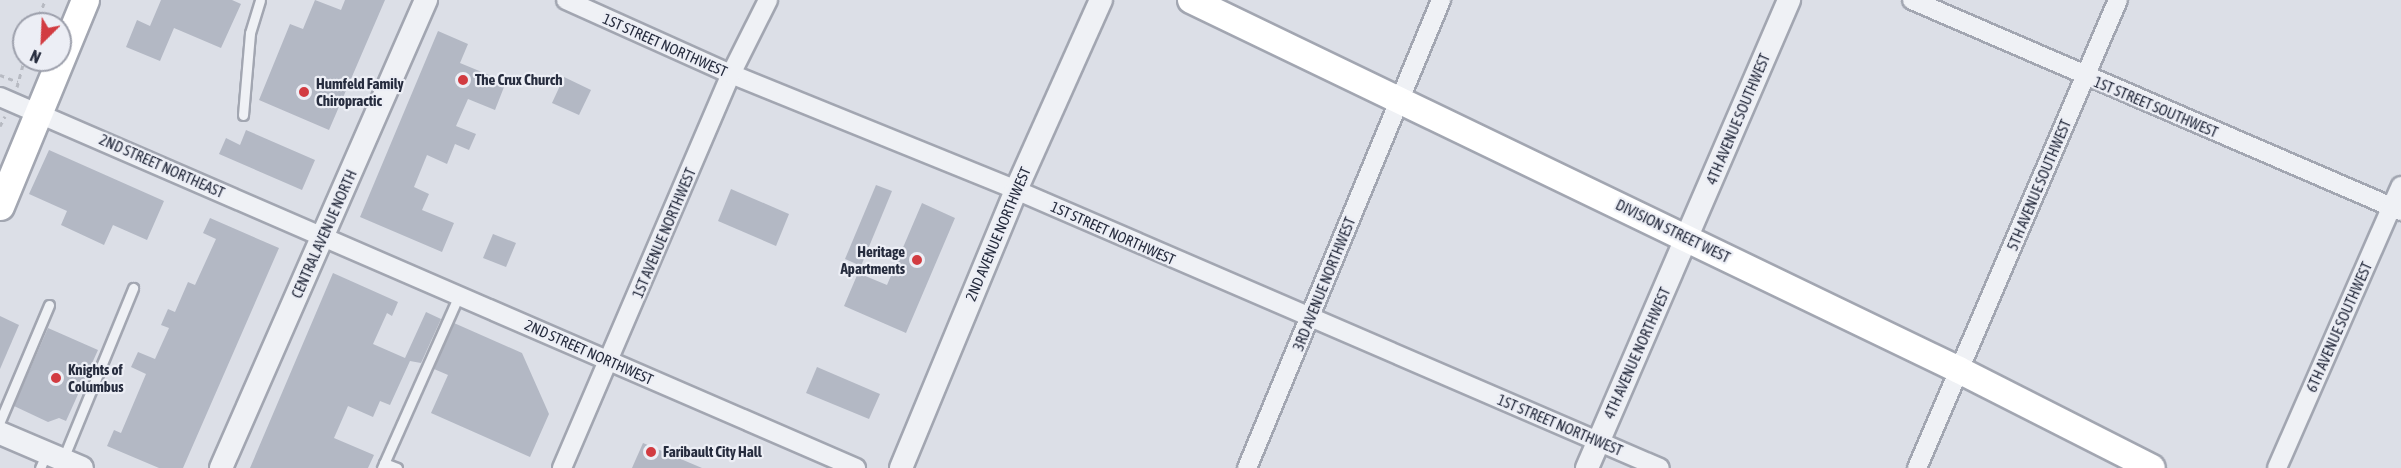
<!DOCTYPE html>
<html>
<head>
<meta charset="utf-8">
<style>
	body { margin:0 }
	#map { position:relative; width:2401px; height:468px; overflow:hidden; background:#dcdfe7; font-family:"Asap Condensed",sans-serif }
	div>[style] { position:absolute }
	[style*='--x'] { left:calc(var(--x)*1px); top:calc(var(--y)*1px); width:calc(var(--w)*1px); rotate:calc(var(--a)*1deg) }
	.building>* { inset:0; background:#b3b8c4 }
	.path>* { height:3px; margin-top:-1.5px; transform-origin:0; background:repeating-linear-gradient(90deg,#b7bac2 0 4.5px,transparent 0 9px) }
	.roads { filter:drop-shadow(2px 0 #a2a6b1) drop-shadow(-2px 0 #a2a6b1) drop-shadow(0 2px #a2a6b1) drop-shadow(0 -2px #a2a6b1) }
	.service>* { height:9px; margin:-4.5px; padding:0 4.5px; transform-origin:4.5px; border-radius:4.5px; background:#eff1f5 }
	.minor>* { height:18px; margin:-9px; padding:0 9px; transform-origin:9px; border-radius:9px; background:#eff1f5 }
	.tertiary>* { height:22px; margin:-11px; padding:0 11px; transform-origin:11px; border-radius:11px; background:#eff1f5 }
	.secondary>* { height:26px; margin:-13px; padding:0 13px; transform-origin:13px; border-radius:13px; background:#fff }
	.primary>* { height:27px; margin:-13.5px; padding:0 13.5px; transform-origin:13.5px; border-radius:13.5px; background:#fff }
	.dots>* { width:16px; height:16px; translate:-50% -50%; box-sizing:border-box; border:3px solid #eceef5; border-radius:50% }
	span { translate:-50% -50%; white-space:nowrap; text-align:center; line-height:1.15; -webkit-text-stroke:4.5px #eceef5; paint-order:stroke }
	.street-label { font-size:15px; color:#262c3e }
	.poi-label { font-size:15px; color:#262c3e; font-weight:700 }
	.left { translate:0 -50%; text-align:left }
	.right { translate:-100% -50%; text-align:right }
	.north { position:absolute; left:12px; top:12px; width:60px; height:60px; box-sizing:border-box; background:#eceef5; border:2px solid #9da0ac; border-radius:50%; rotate:204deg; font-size:16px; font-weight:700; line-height:24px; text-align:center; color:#262c3e }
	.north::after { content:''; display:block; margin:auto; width:21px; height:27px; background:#d23b41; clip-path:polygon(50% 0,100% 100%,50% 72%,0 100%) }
</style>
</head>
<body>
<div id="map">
	<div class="building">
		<i style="clip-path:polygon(161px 0,232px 0,241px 4px,221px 48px,174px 28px,160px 61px,126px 47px,137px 20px,150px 26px)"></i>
		<i style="clip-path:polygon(315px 0,341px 10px,345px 0,385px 0,329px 130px,259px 100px,290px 24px,303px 29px)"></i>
		<i style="clip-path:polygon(438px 31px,468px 44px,460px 63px,506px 82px,495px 110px,468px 99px,456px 126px,476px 134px,469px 150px,455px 144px,447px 164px,427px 155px,414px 187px,429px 194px,422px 210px,454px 223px,442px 252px,360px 217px)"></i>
		<i style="clip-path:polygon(564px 77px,591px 90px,579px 115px,552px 103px)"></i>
		<i style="clip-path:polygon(246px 130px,315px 160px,302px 190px,219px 154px,226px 138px,240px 145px)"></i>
		<i style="clip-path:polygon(49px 150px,164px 201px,147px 240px,113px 225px,104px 245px,61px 225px,67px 211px,29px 194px)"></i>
		<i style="clip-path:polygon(876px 185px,892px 191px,861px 266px,845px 259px)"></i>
		<i style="clip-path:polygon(731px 189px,789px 214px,776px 246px,718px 221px)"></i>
		<i style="clip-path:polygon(922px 203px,955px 218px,906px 333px,844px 306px,858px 273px,887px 285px)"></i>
		<i style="clip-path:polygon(210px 218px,279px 248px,183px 468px,159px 468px,107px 446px,114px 430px,121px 433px,146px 374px,131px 367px,138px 352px,155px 359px,169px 328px,161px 325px,168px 309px,175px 312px,188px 282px,195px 285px,216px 239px,203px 233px)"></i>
		<i style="clip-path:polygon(493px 234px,516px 243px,506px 267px,483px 258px)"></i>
		<i style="clip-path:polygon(333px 273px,398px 302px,392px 316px,387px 313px,373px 344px,405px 358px,426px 312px,441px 319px,421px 363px,410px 361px,390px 405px,380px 401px,373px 417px,348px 406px,334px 438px,374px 455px,368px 468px,250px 468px)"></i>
		<i style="clip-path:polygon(0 316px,19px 325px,0 369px)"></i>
		<i style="clip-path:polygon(454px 323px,522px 353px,549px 414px,530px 457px,431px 413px,448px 375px,434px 369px)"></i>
		<i style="clip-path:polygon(48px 328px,98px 350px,66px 421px,59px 418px,48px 422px,14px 406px)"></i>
		<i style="clip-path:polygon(817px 367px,880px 394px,869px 419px,806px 393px)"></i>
		<i style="clip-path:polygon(643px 443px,702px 468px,632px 468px)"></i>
	</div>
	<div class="path">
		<i style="--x:36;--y:24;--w:26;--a:-69"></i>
		<i style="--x:0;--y:75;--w:19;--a:21"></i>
		<i style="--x:17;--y:87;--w:28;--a:-75"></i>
		<i style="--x:0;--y:126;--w:11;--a:-63"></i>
	</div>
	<div class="roads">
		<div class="service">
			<i style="--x:243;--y:115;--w:82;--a:-85.1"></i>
			<i style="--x:250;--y:33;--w:34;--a:-73"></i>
			<i style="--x:0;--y:421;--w:126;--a:-67.1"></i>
			<i style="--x:63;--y:459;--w:185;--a:-67.7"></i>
			<i style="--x:384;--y:463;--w:14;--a:21"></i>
			<i style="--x:40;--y:468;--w:17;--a:-66"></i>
			<i style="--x:382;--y:468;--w:189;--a:-66"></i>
		</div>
		<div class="minor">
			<i style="--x:566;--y:0;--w:181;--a:24.2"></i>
			<i style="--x:731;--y:74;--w:308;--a:22.1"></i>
			<i style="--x:1016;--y:190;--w:701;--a:23.35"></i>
			<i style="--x:1912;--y:0;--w:533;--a:23.34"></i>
			<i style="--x:0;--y:97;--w:933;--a:23.43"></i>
			<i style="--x:562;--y:468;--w:429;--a:-66.8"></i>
			<i style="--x:731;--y:74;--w:83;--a:-63.4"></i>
			<i style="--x:1247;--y:468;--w:507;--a:-67.48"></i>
			<i style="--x:1917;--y:468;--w:509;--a:-66.76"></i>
			<i style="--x:2277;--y:468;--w:308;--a:-66.3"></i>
		</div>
		<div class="tertiary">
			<i style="--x:0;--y:433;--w:89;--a:23.1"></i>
			<i style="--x:221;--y:468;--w:511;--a:-66.34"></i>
			<i style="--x:901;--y:468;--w:301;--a:-67.5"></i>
			<i style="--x:1016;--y:190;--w:208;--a:-65.9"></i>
			<i style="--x:1587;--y:468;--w:510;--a:-66.65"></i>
		</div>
		<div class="secondary">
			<i style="--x:1191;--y:0;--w:852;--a:25.72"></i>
			<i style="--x:1959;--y:370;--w:216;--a:26.9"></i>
		</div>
		<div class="primary">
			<i style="--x:0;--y:206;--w:223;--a:-67.6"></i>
		</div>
	</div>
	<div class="dots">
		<i style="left:463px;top:80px;background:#d23b41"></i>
		<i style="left:304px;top:92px;background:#d23b41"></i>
		<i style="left:917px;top:260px;background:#d23b41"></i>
		<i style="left:56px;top:378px;background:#d23b41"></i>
		<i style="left:651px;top:452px;background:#d23b41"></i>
	</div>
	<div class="street-label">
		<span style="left:665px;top:45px;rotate:24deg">1ST STREET NORTHWEST</span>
		<span style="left:2156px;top:107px;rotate:23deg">1ST STREET SOUTHWEST</span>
		<span style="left:1738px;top:119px;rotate:-67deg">4TH AVENUE SOUTHWEST</span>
		<span style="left:162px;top:166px;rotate:24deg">2ND STREET NORTHEAST</span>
		<span style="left:2039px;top:185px;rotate:-67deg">5TH AVENUE SOUTHWEST</span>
		<span style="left:1673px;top:231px;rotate:26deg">DIVISION STREET WEST</span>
		<span style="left:664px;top:233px;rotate:-67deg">1ST AVENUE NORTHWEST</span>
		<span style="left:1113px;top:233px;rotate:24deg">1ST STREET NORTHWEST</span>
		<span style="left:324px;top:234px;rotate:-66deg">CENTRAL AVENUE NORTH</span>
		<span style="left:998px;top:234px;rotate:-67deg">2ND AVENUE NORTHWEST</span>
		<span style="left:1324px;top:284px;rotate:-68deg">3RD AVENUE NORTHWEST</span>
		<span style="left:2339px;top:327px;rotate:-66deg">6TH AVENUE SOUTHWEST</span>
		<span style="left:589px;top:352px;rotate:24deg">2ND STREET NORTHWEST</span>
		<span style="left:1637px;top:353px;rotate:-66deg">4TH AVENUE NORTHWEST</span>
		<span style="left:1560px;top:425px;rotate:23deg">1ST STREET NORTHWEST</span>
	</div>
	<div class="poi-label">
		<span class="left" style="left:475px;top:80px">The Crux Church</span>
		<span class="left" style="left:316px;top:92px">Humfeld Family<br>Chiropractic</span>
		<span class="right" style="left:905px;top:260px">Heritage<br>Apartments</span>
		<span class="left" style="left:68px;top:378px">Knights of<br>Columbus</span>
		<span class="left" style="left:663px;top:452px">Faribault City Hall</span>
	</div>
	<div class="north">N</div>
</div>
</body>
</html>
